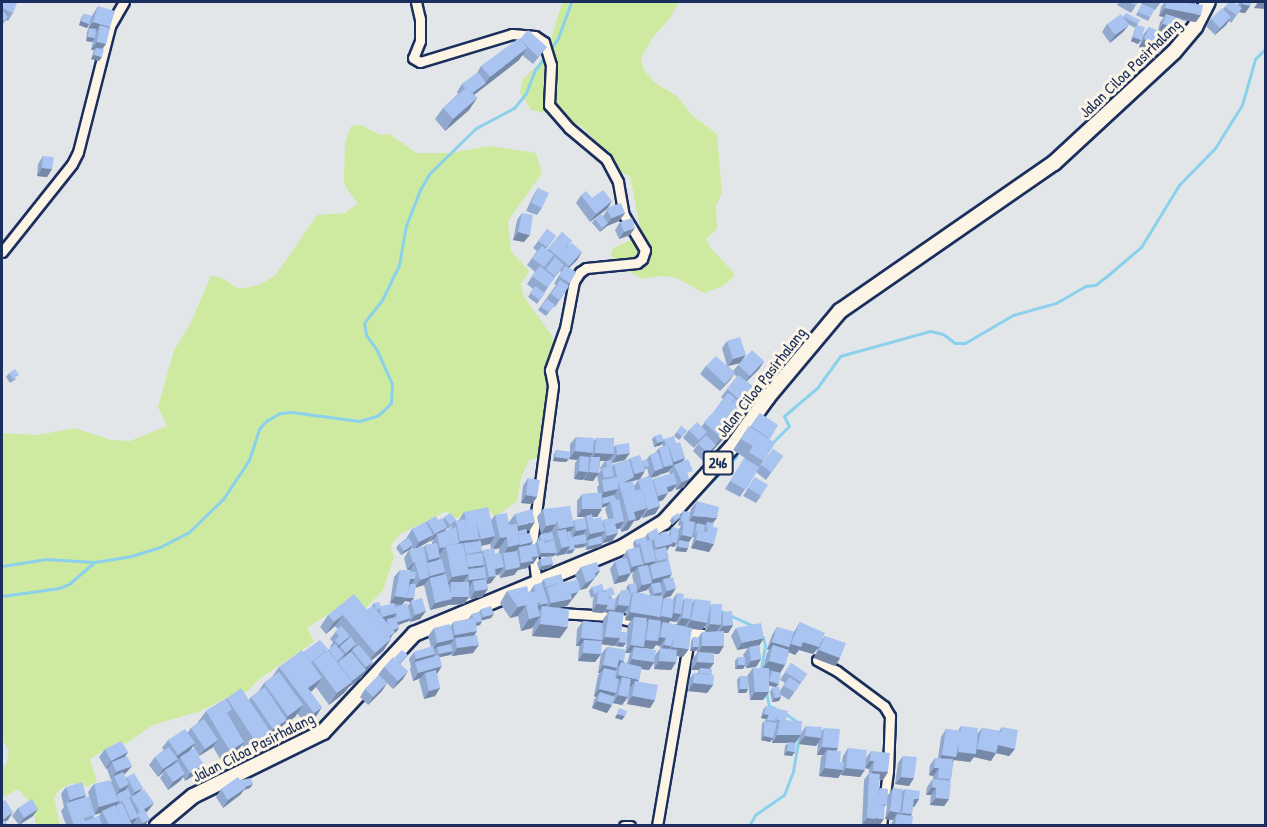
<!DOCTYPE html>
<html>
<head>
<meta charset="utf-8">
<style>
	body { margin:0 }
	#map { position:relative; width:1267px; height:827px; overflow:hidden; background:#e3e6e9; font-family:"Patrick Hand",sans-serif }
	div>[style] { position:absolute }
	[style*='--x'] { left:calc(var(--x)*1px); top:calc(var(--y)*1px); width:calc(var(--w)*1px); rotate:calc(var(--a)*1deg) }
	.green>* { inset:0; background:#ceeaa1 }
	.stream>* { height:3px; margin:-1.5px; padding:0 1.5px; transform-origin:1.5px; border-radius:1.5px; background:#8bd1ec }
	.roads { filter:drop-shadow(2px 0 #1b2f5e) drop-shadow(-2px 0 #1b2f5e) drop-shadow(0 2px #1b2f5e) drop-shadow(0 -2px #1b2f5e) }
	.minor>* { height:9px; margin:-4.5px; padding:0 4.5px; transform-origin:4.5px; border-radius:4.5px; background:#fcf5e5 }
	.primary>* { height:14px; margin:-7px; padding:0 7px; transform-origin:7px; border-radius:7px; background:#fcf5e5 }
	.wall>* { inset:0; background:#92a9cf }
	.shaded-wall>* { inset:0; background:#7789a9 }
	.building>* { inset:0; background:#aac4f1 }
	span { translate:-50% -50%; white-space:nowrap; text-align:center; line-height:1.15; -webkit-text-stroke:6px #fcf5e5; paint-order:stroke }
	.shield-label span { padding:2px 4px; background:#fcf5e5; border:2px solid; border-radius:4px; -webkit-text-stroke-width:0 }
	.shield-label { font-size:15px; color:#1b2f5e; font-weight:700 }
	.street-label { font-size:16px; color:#1b2f5e }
	.frame { position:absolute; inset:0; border:3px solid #1b2f5e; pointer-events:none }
</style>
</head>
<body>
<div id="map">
	<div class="green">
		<i style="clip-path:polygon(562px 2px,679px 2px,670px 18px,653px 37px,641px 58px,644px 70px,654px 82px,677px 96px,692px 115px,717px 134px,722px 193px,716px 206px,717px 229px,706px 239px,710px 247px,733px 272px,734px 277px,723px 286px,704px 293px,676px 278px,662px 276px,643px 279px,626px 270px,611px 255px,613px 248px,636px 238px,640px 228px,630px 176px,616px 171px,608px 153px,581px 126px,552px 114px,531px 110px,520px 92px,523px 79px,545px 58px,544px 50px,550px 43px)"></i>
		<i style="clip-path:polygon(361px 125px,380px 135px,389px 134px,417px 153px,450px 153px,490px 146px,536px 153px,542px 173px,508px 221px,511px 251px,529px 271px,521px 284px,524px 297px,552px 336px,554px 348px,546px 371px,549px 392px,539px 458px,529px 460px,521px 478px,517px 501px,495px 517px,487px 508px,454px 519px,447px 511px,400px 534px,391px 545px,394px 558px,383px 590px,363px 611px,347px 602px,307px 628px,314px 642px,259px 679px,248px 691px,228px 697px,201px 711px,153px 725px,125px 744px,117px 742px,90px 759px,97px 782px,85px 787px,72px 783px,59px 790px,54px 797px,60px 825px,36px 825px,32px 805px,18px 789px,3px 797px,2px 795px,2px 768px,7px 762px,9px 750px,2px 741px,2px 433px,38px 435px,75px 428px,111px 440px,130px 441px,167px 426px,158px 407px,174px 350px,190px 324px,211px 276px,220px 277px,239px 289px,258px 285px,275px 276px,317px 215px,345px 213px,358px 203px,346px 188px,344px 181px,345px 143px,351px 126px)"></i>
	</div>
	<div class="stream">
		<i style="--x:772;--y:443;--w:24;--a:-45"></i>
		<i style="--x:789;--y:426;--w:11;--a:-117"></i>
		<i style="--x:784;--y:416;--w:43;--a:-40.3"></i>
		<i style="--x:817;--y:388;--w:39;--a:-54"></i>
		<i style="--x:840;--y:356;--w:93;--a:-15.5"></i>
		<i style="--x:930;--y:331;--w:13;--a:13"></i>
		<i style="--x:943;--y:334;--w:15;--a:37"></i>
		<i style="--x:955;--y:343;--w:10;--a:0"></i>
		<i style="--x:965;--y:343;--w:56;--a:-30.3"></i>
		<i style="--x:1013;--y:315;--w:45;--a:-15.6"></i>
		<i style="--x:1056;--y:303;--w:34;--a:-30"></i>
		<i style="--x:1085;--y:286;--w:10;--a:-6"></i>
		<i style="--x:1095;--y:285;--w:15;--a:-37"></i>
		<i style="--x:1107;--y:276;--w:45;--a:-40.5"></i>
		<i style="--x:1141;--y:247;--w:73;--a:-58.5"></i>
		<i style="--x:1179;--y:185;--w:52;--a:-45.8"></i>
		<i style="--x:1215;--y:148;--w:51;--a:-57.9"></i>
		<i style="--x:1242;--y:105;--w:48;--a:-74.2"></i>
		<i style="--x:1255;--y:59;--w:16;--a:-45"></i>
		<i style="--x:690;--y:503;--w:66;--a:-45"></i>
		<i style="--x:2;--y:566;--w:45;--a:-9"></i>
		<i style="--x:46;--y:559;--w:48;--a:3.6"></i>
		<i style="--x:94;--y:562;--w:37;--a:-9"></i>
		<i style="--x:131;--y:556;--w:30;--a:-17"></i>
		<i style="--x:160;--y:547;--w:31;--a:-27"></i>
		<i style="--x:188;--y:533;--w:49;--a:-44.2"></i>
		<i style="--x:223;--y:499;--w:47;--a:-56.3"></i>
		<i style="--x:249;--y:460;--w:33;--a:-72"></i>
		<i style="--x:259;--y:429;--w:11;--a:-49"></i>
		<i style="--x:266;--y:421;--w:16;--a:-30"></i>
		<i style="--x:280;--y:413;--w:11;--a:-5"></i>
		<i style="--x:291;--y:412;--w:69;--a:7.5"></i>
		<i style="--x:359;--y:421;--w:19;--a:-16"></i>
		<i style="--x:377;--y:416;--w:9;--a:-41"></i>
		<i style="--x:384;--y:410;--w:10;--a:-45"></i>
		<i style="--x:391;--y:403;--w:19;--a:-87"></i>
		<i style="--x:392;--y:384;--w:37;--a:-114"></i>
		<i style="--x:377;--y:350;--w:19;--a:-126"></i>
		<i style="--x:366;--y:335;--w:12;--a:-99"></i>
		<i style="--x:364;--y:323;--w:29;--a:-52"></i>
		<i style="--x:382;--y:300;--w:39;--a:-64"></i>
		<i style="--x:399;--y:265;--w:40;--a:-80"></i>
		<i style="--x:406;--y:226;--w:39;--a:-69"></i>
		<i style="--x:420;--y:190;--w:20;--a:-60"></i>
		<i style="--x:430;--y:173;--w:64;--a:-44.4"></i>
		<i style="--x:476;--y:128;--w:43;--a:-27.8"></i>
		<i style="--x:514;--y:108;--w:19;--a:-51"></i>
		<i style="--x:526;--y:93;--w:25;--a:-69"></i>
		<i style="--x:535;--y:70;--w:39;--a:-54"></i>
		<i style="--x:558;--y:38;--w:38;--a:-70"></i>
		<i style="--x:2;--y:596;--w:58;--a:-8"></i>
		<i style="--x:59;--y:588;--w:11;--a:-22"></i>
		<i style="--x:69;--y:584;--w:32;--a:-41"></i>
		<i style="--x:719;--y:610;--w:38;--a:25"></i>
		<i style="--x:763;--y:637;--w:9;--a:77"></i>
		<i style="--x:765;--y:646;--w:23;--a:100"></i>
		<i style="--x:761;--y:669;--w:3;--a:45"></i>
		<i style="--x:766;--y:692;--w:14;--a:78"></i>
		<i style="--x:769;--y:706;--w:6;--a:18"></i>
		<i style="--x:786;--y:714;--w:14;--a:36"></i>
		<i style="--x:749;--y:826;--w:13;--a:-61"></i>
		<i style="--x:755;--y:815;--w:35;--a:-35"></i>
		<i style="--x:784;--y:795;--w:26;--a:-69"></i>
		<i style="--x:793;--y:771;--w:35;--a:-80"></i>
	</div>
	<div class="roads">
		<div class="minor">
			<i style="--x:416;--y:2;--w:17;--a:77"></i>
			<i style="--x:420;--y:19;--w:22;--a:90"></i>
			<i style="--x:420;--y:41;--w:18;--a:112"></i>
			<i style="--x:413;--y:58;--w:8;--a:30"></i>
			<i style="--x:420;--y:62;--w:96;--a:-16.9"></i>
			<i style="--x:512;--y:34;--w:23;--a:5"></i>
			<i style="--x:535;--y:36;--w:11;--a:34"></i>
			<i style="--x:544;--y:42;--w:24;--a:73"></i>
			<i style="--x:551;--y:65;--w:40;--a:92.9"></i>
			<i style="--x:549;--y:105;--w:30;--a:49"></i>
			<i style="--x:569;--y:128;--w:48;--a:40"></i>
			<i style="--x:606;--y:159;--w:26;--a:62"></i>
			<i style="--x:618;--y:182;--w:34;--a:80"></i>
			<i style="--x:624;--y:215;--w:41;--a:59"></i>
			<i style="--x:645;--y:250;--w:9;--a:108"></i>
			<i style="--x:642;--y:259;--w:6;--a:141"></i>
			<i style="--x:637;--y:263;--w:51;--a:174.4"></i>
			<i style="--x:586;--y:268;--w:7;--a:146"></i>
			<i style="--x:580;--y:272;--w:11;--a:124"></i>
			<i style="--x:574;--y:281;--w:48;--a:100.8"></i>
			<i style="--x:565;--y:328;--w:45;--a:109.7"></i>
			<i style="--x:550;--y:370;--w:16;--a:79"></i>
			<i style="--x:553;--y:386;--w:159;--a:97.6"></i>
			<i style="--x:532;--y:544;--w:42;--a:83.2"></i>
			<i style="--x:2;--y:252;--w:112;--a:-51.5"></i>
			<i style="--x:72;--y:164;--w:13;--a:-63"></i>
			<i style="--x:78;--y:152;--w:130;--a:-75.7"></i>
			<i style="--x:110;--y:26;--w:28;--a:-60"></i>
			<i style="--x:559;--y:613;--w:51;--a:3.4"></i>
			<i style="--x:610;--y:616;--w:33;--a:14"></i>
			<i style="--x:680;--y:630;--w:34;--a:10"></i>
			<i style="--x:817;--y:660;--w:23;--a:29"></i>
			<i style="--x:837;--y:671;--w:59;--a:36.7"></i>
			<i style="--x:884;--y:706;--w:12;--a:59"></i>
			<i style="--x:890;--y:716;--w:55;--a:92.1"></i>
			<i style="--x:888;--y:771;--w:55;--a:97.3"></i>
			<i style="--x:624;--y:826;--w:6;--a:0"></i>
			<i style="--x:657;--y:826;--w:190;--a:-80.3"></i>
		</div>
		<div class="primary">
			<i style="--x:157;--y:826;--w:47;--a:-39.8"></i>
			<i style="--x:193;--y:796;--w:145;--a:-26.2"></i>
			<i style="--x:323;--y:732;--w:134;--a:-47.1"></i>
			<i style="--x:414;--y:634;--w:226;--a:-22.6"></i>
			<i style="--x:623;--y:547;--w:48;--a:-31.4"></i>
			<i style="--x:664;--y:522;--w:101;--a:-47.8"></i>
			<i style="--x:732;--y:447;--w:62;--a:-54.2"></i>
			<i style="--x:768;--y:397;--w:112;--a:-50.1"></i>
			<i style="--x:840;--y:311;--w:260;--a:-34.7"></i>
			<i style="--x:1054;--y:163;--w:163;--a:-42.8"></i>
			<i style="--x:1174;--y:52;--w:33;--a:-50"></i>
			<i style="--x:1195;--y:27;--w:28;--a:-63"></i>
		</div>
	</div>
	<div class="wall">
		<i style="clip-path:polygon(2px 2px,17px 2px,13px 13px,8px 21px,6px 20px,2px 25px)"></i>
		<i style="clip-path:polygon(1119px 2px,1138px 2px,1131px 13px,1117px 5px)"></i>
		<i style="clip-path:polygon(1139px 2px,1161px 2px,1155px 10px,1154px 10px,1148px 21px,1136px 15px,1142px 4px)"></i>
		<i style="clip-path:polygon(1165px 2px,1196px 2px,1194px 4px,1196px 22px,1181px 20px,1174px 36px,1162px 33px,1159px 54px,1139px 47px,1143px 35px,1149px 27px,1158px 31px,1160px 22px,1164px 17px,1159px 16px,1161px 7px)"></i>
		<i style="clip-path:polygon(1229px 2px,1238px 5px,1239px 2px,1251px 2px,1250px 6px,1245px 13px,1239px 12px,1231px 23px,1229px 21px,1226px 25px,1215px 35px,1206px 26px,1211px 19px,1223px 9px)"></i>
		<i style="clip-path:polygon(98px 6px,110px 27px,106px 44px,102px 49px,99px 61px,91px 59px,94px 50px,91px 50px,93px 41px,92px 42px,86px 41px,87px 32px,88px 29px,90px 22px,87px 28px,79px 25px,81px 18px,84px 14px,92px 16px)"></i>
		<i style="clip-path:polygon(1126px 13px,1138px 24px,1135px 28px,1128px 24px,1123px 32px,1110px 43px,1102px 32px,1107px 24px,1123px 17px)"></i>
		<i style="clip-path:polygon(1137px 25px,1141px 40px,1138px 44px,1131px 41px,1135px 29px)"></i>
		<i style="clip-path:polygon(520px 39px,547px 47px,533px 64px,522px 55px,519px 60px,474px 95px,477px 98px,469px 110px,445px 131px,435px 119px,443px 108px,458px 94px,457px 92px,462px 84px,477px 73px,481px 66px)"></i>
		<i style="clip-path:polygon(43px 156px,52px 169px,47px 177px,37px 176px,38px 164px)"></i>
		<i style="clip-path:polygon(538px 188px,542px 208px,537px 215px,526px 211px,533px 196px)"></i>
		<i style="clip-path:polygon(581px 195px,592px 198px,612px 201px,607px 209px,590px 222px,576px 203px)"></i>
		<i style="clip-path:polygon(609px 207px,625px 213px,619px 221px,607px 226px,600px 232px,592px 223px,595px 219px,603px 216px)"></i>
		<i style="clip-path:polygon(522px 213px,524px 242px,513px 240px,517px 220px)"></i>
		<i style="clip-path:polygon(620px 222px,630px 235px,619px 239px,615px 230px)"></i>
		<i style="clip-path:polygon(547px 229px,556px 236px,546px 249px,547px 250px,562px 232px,572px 241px,568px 246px,582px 252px,577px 260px,569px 268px,576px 272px,568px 286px,569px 286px,555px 307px,553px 307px,546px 316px,538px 310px,556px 285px,554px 284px,561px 272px,560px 271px,554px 278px,537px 304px,528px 297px,533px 289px,527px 284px,535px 272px,527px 265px,537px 251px,533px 248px)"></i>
		<i style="clip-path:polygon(evenodd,727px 341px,742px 360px,764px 361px,759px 369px,747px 381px,753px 398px,733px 420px,728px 434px,703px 461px,693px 451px,702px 439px,694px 448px,683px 438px,689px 430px,701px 427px,713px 413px,723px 399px,721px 397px,737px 377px,734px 374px,720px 391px,700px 374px,706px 366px,727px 366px,722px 348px,727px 341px,740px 363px,733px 371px,728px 366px,740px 363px)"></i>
		<i style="clip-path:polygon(9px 373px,16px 379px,10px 383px,6px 377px)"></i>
		<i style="clip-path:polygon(760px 413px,769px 439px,775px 443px,740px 497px,725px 489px,745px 458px,733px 450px,749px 426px,750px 427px)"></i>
		<i style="clip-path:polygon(681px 426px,687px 431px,679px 440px,674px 436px)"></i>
		<i style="clip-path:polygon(evenodd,655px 436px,663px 440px,664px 439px,676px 443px,685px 458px,683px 461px,689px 479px,684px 487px,676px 490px,675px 487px,672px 491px,668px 492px,663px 500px,659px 502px,660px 506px,655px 514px,642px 518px,642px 516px,639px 520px,634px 521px,628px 530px,621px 532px,620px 528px,617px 529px,618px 533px,612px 541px,603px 543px,600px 547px,586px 550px,585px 545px,584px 547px,575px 548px,572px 553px,566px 554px,566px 552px,565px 554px,556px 556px,556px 554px,554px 556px,551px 557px,553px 564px,550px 568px,539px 570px,537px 563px,540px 559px,549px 557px,538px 557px,533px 564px,530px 564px,527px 568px,518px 570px,514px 575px,500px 578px,499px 573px,498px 575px,496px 575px,491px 583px,487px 584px,488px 589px,482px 597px,470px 599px,469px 596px,464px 604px,448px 605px,446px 606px,430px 610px,424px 585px,426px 583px,424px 585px,415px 587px,414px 598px,412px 601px,426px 611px,420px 619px,410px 622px,409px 620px,409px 621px,398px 625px,399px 628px,396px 632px,394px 633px,390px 638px,391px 639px,383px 651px,371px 661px,373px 662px,361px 678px,349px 687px,344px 693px,329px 705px,316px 687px,311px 692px,315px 718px,306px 725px,297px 713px,295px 717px,283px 725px,279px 731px,269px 738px,264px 746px,249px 755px,242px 745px,236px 753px,222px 762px,213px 747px,199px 756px,193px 746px,190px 750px,199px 772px,185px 781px,183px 777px,180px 781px,168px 790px,160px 778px,164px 772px,158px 777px,149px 765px,155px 757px,164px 750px,162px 748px,168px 740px,188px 732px,191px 728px,198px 723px,198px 722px,206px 711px,227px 698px,249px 700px,251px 697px,258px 692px,264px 683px,272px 677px,279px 667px,303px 652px,326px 651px,331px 648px,330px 647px,333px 642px,330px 639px,338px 629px,335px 626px,326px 634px,320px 627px,328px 615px,367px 610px,371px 607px,374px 603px,381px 607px,392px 604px,390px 603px,394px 577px,400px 570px,410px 571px,410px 570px,407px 570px,404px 558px,409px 550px,413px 549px,412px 547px,401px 555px,396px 548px,399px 544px,407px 538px,407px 537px,412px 529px,426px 522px,427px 521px,443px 520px,444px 517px,456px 520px,454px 524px,448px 529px,447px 528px,445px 531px,450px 529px,456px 521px,459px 520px,464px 512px,491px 520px,495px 515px,509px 522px,515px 514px,530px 530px,526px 531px,527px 533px,533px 542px,531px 545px,535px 544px,540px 535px,552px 532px,552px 530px,551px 532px,541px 534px,537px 517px,543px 509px,573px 522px,574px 520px,583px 519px,585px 517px,577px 517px,577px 501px,582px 494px,598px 493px,597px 487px,599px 485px,597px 475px,593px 481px,584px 480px,584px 477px,583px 480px,574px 479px,575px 463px,577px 460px,569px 459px,570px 453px,566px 462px,553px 461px,554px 454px,556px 450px,570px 452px,570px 444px,576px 437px,594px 441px,596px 438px,614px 447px,616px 445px,625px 460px,612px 463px,612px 466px,614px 464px,628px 460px,630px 458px,642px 461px,647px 459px,650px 455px,655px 453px,659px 448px,663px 447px,662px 443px,661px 445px,654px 447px,652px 439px,655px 436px,600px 461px,605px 461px,600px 468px,601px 470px,599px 473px,600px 461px,655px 436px,647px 468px,649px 476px,638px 480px,634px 486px,631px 482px,640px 479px,645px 470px,647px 468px,655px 436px,672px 468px,669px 472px,670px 474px,653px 479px,652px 480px,651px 478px,668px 472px,672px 468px,655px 436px,607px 506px,605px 509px,608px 519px,603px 520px,602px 522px,593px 519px,593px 517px,597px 517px,602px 507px,607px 506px,655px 436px,434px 539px,432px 542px,432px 544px,425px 545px,424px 547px,417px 548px,428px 542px,429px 541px,429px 542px,434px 539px,655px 436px,490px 543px,491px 549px,483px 550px,481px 553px,482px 551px,481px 546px,490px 543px,655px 436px,499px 548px,499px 553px,495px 554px,494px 549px,499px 548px,655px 436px,405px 601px,410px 602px,408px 606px,402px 605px,405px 601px)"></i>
		<i style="clip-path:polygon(773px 449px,783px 456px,766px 480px,756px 472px)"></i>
		<i style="clip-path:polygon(755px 477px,761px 496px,756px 503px,743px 496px)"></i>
		<i style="clip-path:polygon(528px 478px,537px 497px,532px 504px,521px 503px,523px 486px)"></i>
		<i style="clip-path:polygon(evenodd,697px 501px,713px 522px,709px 552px,691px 548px,694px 537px,693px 537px,689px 542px,688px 548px,686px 552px,675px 551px,677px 543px,674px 547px,670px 546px,667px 551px,671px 596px,664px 598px,673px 599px,677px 593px,683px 601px,685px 598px,692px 603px,695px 599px,710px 605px,721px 614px,723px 612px,733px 625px,728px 633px,724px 633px,719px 654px,714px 654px,714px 663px,710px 668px,713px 685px,707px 693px,688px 691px,689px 680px,694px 673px,698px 673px,699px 670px,691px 670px,692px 660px,697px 653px,697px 649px,696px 651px,690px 651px,691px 641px,693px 637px,698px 638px,702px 632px,705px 632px,705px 626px,702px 630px,692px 629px,683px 657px,677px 656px,676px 662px,671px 670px,654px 669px,654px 663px,649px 670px,641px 669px,639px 680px,637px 682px,650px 708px,627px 704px,629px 692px,628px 697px,622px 705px,613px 703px,607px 713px,592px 708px,594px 700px,596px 697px,594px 696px,598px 675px,600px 673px,598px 673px,601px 654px,607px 647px,626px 650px,627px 636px,626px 643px,623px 647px,616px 646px,616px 644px,615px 646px,601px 644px,601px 654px,595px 662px,578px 661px,579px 647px,580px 646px,576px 646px,577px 629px,583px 621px,603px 623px,603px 619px,608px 613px,604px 612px,604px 611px,603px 613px,592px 612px,593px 599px,594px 597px,591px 598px,589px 591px,592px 587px,603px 591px,605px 590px,612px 598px,611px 599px,615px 599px,622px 590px,627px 590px,626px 588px,629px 584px,634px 584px,632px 575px,634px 572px,631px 573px,626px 581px,614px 584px,610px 569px,615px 561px,622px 559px,622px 558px,627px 550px,634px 548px,633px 543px,635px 540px,645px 537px,648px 533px,659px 534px,660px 533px,668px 535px,672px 527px,679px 529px,681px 526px,678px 525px,680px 518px,672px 525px,670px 521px,672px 517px,680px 516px,683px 511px,689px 517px,691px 509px,697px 501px,648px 588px,650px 595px,647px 595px,646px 596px,638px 593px,647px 590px,648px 588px,697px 501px,626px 611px,625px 620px,631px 621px,628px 624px,627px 633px,621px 632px,623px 614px,626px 611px,697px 501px,677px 619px,677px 625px,668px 623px,670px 621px,676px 622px,677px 619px,697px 501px,656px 645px,660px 646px,660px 649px,655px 655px,643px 648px,653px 649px,656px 645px,697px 501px,625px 653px,630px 653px,627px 663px,623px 662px,625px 653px)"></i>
		<i style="clip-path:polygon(581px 567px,600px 571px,587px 588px,580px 590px,580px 589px,567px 606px,559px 608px,560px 638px,532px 636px,533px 626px,532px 628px,521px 631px,518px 616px,510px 618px,500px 603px,507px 591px,529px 593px,534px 585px,541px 583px,544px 579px,564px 583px,577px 580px,575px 575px)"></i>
		<i style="clip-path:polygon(481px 609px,491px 618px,482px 620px,480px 625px,476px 626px,473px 653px,452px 656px,451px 654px,450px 655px,440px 657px,437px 674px,440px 688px,435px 696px,424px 699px,419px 680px,421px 678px,413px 681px,410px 669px,411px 667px,409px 659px,414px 652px,431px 647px,428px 636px,434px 628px,451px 626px,453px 622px,469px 619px,469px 618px,472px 614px,479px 612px)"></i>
		<i style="clip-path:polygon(800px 622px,821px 641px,825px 636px,840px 658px,835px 666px,814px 658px,818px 648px,813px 654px,799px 650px,795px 655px,789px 652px,785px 665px,780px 673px,776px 687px,780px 691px,785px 683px,780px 680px,791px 663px,807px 674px,789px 700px,781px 695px,781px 697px,779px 701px,772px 702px,770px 692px,772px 688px,775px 687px,769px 686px,769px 692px,763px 700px,750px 700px,748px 682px,748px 689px,746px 693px,738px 693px,737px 680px,740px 676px,747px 676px,753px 668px,763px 668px,767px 653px,769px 650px,767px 649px,772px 635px,777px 627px,794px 632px)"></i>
		<i style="clip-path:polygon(736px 628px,759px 645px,761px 659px,756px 667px,746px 668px,745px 665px,743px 669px,735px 669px,735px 661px,738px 657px,744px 657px,743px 655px,748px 648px,737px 650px,731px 636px)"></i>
		<i style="clip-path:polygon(408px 655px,400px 664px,403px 679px,393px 689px,382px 678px,387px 683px,382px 691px,368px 705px,360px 697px,365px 689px,379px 675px,378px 675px,384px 667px)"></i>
		<i style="clip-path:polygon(766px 706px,786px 720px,801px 733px,806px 726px,822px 731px,824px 728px,836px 751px,840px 762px,842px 762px,843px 756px,848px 748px,866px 758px,871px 751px,888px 772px,883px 780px,879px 780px,878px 790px,880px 788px,888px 795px,893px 788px,903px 791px,905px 789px,919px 799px,914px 807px,913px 807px,911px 816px,912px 825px,891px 825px,893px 820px,885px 819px,887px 805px,862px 825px,864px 780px,869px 773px,869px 769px,865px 768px,860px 777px,841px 775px,841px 774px,838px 778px,819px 776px,821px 757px,823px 755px,817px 755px,818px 742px,816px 746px,799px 744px,800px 736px,795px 743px,792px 756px,784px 755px,785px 746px,788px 743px,772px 743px,772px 739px,770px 742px,761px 740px,762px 724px,764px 721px,765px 721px,766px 719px,761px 718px,763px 710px)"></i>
		<i style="clip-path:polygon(961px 726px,978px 733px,982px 728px,999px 731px,1002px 727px,1015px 749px,1009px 756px,996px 753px,991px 761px,974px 757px,970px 762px,954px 760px,953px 763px,951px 779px,950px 780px,949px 799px,944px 806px,930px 805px,931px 795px,926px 795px,927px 787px,933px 779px,933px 776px,929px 775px,930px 765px,935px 758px,938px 758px,941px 737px,946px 729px,958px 731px)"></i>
		<i style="clip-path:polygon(evenodd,105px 749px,128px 752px,125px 757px,126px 773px,124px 774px,126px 778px,127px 777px,140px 792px,148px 811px,146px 812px,145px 825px,134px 825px,133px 824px,132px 825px,66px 825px,61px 811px,64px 807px,61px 794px,66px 787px,86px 795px,84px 797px,91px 803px,88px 792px,94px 784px,111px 782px,112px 779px,111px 780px,107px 769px,108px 768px,106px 769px,99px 757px,105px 749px,101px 813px,99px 816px,93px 818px,95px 814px,101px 813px)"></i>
		<i style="clip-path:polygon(903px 756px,909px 786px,895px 784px,898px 763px)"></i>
		<i style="clip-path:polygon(240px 780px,250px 788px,244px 790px,240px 795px,223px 808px,216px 797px,221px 789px)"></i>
		<i style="clip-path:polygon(18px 808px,33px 816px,19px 825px,12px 816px)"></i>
	</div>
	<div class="shaded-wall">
		<i style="clip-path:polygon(1166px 2px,1196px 2px,1193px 6px)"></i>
		<i style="clip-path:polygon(1258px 2px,1266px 2px,1265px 9px,1254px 8px)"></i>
		<i style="clip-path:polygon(1242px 4px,1250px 6px,1245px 13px,1237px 12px)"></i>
		<i style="clip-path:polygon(1165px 8px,1201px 15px,1196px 22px,1165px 17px,1166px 14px,1164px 17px,1159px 16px)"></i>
		<i style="clip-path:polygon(1231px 17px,1226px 25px,1215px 35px,1220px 28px)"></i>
		<i style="clip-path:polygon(81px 21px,89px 24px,87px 28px,79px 25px)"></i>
		<i style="clip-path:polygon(93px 22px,110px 27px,105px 34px,100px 25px,96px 32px,89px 28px,88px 29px)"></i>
		<i style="clip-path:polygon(1163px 24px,1179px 28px,1174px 36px,1158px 31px)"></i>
		<i style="clip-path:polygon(1129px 25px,1123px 32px,1110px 43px,1115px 35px)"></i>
		<i style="clip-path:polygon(88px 37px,95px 38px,92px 42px,86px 41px)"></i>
		<i style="clip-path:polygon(1133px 37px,1141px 40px,1138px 44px,1131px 41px)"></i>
		<i style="clip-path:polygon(1144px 39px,1164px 47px,1159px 54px,1139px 47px)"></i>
		<i style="clip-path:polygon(97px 42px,106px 44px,100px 52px,96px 48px,94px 50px,91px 50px)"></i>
		<i style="clip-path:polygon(527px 48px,519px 60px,465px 102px,470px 95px,485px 83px,490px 77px)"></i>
		<i style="clip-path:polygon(94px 55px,102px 57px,99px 61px,91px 59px)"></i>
		<i style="clip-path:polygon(477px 98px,469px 110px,445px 131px,453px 119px)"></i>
		<i style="clip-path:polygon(42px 168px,52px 169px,47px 177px,37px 176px)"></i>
		<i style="clip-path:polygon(612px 201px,607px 209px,590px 222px,596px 214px)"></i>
		<i style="clip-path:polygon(625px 213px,619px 221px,607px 226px,600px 232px,612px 218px)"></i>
		<i style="clip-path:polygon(635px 228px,630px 235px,619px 239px,624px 232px)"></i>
		<i style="clip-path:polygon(518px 232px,530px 235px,524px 242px,513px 240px)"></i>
		<i style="clip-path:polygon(582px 252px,577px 260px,563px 274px,569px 266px)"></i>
		<i style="clip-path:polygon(746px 355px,740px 363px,728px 366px,733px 359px)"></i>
		<i style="clip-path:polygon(764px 361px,759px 369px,744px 384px,750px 376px)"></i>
		<i style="clip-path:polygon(735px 373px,730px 380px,720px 391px,725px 384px)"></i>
		<i style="clip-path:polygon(736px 422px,728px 434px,703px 461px,721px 438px)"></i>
		<i style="clip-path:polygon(664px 441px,661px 445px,654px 447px,657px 443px)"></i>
		<i style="clip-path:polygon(575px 451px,593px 453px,587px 460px,580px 456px,577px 460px,569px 459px)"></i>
		<i style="clip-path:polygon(595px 453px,614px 454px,608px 461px,590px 461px)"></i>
		<i style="clip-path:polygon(630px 453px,625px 460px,612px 463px,617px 455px)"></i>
		<i style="clip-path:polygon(555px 457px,569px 459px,566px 462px,553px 461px)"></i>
		<i style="clip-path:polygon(685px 458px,680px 466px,674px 465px,668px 472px,658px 475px,664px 467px,672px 465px,674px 462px)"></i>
		<i style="clip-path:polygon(663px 468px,658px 476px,650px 478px,655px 471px)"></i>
		<i style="clip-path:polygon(579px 471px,588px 472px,583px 480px,574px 479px)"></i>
		<i style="clip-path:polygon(645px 471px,640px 479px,623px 483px,632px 478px,635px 474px)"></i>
		<i style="clip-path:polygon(589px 472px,599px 473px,593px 481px,584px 480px)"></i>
		<i style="clip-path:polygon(689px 479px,684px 487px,676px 490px,682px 482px)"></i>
		<i style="clip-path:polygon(677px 484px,672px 491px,661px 494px,667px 487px)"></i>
		<i style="clip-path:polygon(618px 489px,613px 497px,599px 499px,604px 492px)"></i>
		<i style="clip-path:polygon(668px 493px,663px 500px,653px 503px,658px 496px)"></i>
		<i style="clip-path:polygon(526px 495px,537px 497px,532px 504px,521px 503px)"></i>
		<i style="clip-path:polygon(610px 502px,607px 506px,601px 508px,603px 504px)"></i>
		<i style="clip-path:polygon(660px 506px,655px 514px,642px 518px,648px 510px)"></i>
		<i style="clip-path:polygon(647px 508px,639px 520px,634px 521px,628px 530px,621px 532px,634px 512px)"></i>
		<i style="clip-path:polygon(582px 509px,602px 509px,597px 517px,586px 517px,586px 516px,585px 517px,577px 517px)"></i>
		<i style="clip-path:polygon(693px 516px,717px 518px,711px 525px,707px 522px,705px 525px,688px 523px)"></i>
		<i style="clip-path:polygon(624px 521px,619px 529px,610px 531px,615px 524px)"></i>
		<i style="clip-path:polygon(535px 522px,530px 530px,513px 534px,518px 526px)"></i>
		<i style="clip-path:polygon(556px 524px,551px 532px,541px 534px,546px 526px)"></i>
		<i style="clip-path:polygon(574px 526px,569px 533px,557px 531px,553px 537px,559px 529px)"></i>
		<i style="clip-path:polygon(447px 527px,445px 531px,437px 534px,434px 539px,429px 542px,435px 534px)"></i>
		<i style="clip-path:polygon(587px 529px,582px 536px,571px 539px,576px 531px)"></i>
		<i style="clip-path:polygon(605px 531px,599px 539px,588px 540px,585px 542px,590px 534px)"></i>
		<i style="clip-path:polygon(618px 533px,612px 541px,603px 543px,600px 547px,586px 550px,589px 546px,602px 543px,607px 536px)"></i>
		<i style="clip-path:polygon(433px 535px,428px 542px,414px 550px,419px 542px)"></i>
		<i style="clip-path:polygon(682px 535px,692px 537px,687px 545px,679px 540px,674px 547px,670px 546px,666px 552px,655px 551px,656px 548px,669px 542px,676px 543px)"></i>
		<i style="clip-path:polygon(495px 536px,490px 544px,475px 547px,481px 539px)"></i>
		<i style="clip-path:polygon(507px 537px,499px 548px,492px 550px,500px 538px)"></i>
		<i style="clip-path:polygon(479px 539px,474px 547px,464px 543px,461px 548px,457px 545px,460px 541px)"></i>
		<i style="clip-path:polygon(696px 540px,714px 544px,709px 552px,691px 548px)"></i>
		<i style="clip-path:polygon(533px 542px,527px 550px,519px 547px,512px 556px,503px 555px,508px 547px)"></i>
		<i style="clip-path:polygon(587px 543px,584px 547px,571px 549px,574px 545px)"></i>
		<i style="clip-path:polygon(413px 545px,411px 549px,401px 555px,404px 551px)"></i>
		<i style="clip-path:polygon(570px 546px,565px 554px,556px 556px,562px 548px)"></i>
		<i style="clip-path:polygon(445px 547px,439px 555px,435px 556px,440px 548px)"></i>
		<i style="clip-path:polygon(678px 547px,688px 548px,686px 552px,675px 551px)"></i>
		<i style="clip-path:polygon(575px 549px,572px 553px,566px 554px,569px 550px)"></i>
		<i style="clip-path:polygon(541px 553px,557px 553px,554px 556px,538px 557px)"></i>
		<i style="clip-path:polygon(538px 556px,533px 564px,530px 564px,527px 568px,518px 570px,514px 575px,500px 578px,506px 570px,518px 568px,521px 563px,532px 557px)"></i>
		<i style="clip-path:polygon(440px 557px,435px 565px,427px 563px,429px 560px)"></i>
		<i style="clip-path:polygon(656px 561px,650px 568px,650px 565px,646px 569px,639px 571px,645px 563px)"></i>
		<i style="clip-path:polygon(415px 562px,410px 570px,407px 570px,413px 563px)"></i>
		<i style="clip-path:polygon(553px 564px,550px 568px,539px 570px,542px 566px)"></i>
		<i style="clip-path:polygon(643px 564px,638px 570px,638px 567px,634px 572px,626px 574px,632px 567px)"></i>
		<i style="clip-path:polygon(484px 565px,479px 572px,469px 574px,468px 567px)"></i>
		<i style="clip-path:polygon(504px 567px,498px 575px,490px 576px,495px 569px)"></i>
		<i style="clip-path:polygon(600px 571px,587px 588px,580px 590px,586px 583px,595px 573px)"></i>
		<i style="clip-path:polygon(445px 572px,440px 580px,430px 578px,424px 585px,415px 588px,420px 580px,429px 577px,430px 576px)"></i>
		<i style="clip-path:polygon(631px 573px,626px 581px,614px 584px,619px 576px)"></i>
		<i style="clip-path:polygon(469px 574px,461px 585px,451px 582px,447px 588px,444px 589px,452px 577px)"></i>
		<i style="clip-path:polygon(672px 574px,667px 581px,663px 579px,661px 583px,650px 586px,647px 590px,636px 593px,642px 585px,649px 584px,653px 579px)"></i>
		<i style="clip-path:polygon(496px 576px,491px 583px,484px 585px,489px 577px)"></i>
		<i style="clip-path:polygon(486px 578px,481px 586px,473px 581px,469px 587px,464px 588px,469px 580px)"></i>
		<i style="clip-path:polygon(410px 579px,415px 579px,410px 587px,408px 587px)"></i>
		<i style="clip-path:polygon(676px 588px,671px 596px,661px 599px,667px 591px)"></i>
		<i style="clip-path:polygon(488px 589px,482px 597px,470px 599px,475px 591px)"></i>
		<i style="clip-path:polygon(578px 592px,567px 606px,546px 610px,551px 603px,571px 594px)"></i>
		<i style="clip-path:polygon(662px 592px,659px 596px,651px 598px,654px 594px)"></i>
		<i style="clip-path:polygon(395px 596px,414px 598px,411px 602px,405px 601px,402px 605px,390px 603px)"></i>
		<i style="clip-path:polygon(451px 597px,469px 597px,464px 604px,448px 605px,446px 606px,430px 610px,435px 603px)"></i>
		<i style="clip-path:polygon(548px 603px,542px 611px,542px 606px,538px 612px,534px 613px,539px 605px)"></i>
		<i style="clip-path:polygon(597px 604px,608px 605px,603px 613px,592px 612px)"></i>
		<i style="clip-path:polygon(526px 605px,518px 616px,510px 618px,518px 607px)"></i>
		<i style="clip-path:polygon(618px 605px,629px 606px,624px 614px,613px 613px)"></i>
		<i style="clip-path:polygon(606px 609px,614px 610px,611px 613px,609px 611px,608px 613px,604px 612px)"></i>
		<i style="clip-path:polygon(426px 611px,420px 619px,410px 622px,415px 615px)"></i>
		<i style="clip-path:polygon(630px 612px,660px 617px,655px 624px,649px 619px,646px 623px,634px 617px,631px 621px,625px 620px)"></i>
		<i style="clip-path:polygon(397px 613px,391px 621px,387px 619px,385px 622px,382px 617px)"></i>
		<i style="clip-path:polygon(674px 613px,681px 614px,676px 622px,670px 621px,667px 625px,663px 622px,661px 625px,656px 624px,661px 616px,671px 618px)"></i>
		<i style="clip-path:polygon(494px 614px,491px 618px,480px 621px,483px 617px)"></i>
		<i style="clip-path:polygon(343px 615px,335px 626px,326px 634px,334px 622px)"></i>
		<i style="clip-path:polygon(540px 616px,532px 628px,521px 631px,529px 619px)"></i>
		<i style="clip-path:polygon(411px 618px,409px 621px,395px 626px,397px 622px)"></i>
		<i style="clip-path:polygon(682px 618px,690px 619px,685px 626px,677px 625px)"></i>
		<i style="clip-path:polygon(691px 620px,707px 623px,702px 630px,686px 628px)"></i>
		<i style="clip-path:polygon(482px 621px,480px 625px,471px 627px,474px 623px)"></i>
		<i style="clip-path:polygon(540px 624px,568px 627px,560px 638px,532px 636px)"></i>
		<i style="clip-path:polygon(710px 624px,721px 625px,716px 632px,705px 632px)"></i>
		<i style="clip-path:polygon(733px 625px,728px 633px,718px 633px,723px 626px)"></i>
		<i style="clip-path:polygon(399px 628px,396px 632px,394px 633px,389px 640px,390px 631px)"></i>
		<i style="clip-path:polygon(477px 631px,472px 639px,455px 638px,448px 647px,437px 647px,435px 649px,432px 650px,437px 643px,452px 639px,455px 635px)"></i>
		<i style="clip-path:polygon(350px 636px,344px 643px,334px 652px,339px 645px)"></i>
		<i style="clip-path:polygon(605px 637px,620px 638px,615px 646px,600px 644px)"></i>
		<i style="clip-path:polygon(660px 637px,666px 638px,660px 646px,656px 645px,653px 649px,643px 648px,639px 654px,634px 647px,630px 653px,625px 653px,631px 645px,642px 646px,646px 640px,657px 641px)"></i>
		<i style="clip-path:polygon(581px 638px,602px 640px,596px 647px,584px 640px,580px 646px,576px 646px)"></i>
		<i style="clip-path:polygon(764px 638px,759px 646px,737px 650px,742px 643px)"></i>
		<i style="clip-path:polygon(391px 639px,383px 651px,367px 664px,375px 653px)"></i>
		<i style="clip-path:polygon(619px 642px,626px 643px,623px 647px,616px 646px)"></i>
		<i style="clip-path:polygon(772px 642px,789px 647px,791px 644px,803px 642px,819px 647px,813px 654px,799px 650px,795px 655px,773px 645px,769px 650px,767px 649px)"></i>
		<i style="clip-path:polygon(356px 644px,351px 652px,341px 660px,346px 653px)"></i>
		<i style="clip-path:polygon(479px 645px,473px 653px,452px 656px,457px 648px)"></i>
		<i style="clip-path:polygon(664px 645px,671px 646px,665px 654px,659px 653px)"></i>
		<i style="clip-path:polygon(702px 646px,724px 646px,719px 654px,697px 654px)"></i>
		<i style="clip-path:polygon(672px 647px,689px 649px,683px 657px,667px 654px)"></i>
		<i style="clip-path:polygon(693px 647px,699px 647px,696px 651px,690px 651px)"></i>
		<i style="clip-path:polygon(819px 650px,840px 658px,835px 666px,814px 658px)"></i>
		<i style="clip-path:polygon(453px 651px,450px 655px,436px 658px,439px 654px)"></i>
		<i style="clip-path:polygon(583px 653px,601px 654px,595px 662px,578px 661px)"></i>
		<i style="clip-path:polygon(435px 654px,430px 662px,415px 662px,411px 667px,416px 659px)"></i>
		<i style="clip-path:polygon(632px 659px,654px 662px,649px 670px,627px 667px)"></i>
		<i style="clip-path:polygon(761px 659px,756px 667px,746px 668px,751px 661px)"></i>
		<i style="clip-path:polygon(619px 660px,624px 661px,620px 666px,621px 662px,612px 676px,604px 668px,600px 673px,598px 673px,603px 665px)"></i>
		<i style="clip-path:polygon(659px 661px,676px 662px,671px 670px,654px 669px)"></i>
		<i style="clip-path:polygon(769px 661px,785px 665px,780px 673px,763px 668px)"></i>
		<i style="clip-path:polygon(373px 662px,361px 678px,349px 687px,344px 693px,329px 705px,337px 693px,362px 673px,366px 667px)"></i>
		<i style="clip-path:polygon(697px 662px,714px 663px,708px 671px,700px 668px,699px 670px,691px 670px)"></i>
		<i style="clip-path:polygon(738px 665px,745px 665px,743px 669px,735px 669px)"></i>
		<i style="clip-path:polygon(442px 666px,437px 674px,425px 673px,421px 678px,413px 681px,418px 673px)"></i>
		<i style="clip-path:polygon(408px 671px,403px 679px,393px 689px,398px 681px)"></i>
		<i style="clip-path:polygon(618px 675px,639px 680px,634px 687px,635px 681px,631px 687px,620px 684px,622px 677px,617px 683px,613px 682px)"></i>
		<i style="clip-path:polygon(322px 678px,314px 689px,302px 698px,308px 688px)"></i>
		<i style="clip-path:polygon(769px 681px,779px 684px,776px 687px,767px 685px)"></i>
		<i style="clip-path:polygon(387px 683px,382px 691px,368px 705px,373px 697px)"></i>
		<i style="clip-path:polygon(693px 683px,713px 685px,707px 693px,688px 691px)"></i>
		<i style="clip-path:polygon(440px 688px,435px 696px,424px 699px,429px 691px)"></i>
		<i style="clip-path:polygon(599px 689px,616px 693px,611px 700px,600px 692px,596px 697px,594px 696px)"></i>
		<i style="clip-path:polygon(740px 689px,748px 689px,746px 693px,738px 693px)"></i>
		<i style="clip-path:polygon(755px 692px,769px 692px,763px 700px,750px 700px)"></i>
		<i style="clip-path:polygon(618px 695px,628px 697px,622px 705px,613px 703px)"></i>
		<i style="clip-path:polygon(632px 696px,655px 700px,650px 708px,627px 704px)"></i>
		<i style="clip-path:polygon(781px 697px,779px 701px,772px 702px,775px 698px)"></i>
		<i style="clip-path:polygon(597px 701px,612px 705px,607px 713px,592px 708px)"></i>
		<i style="clip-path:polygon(303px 705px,295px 717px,283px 725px,279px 731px,269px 738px,264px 746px,249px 755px,257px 744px,268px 736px,273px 729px,284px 722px,288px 716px)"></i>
		<i style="clip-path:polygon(322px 707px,315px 718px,306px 725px,314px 713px)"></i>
		<i style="clip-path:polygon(617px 714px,625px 716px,622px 720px,615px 718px)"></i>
		<i style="clip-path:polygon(764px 714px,769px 715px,766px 719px,761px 718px)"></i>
		<i style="clip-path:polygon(777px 735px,801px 735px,795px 743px,772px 743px)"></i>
		<i style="clip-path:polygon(764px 736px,773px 738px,770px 742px,761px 740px)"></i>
		<i style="clip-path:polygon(805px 736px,821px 738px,816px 746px,799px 744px)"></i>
		<i style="clip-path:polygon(218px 740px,212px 748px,199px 756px,205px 749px)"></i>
		<i style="clip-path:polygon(244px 742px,236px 753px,222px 762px,230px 751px)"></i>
		<i style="clip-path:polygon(195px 743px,190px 751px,178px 759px,172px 766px,165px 770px,158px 777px,163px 769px,172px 763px,178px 755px)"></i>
		<i style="clip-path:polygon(998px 745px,1015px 749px,1009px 756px,996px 753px,991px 761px,974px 757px,970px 762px,954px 760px,951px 765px,937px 763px,942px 755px,955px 757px,959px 752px,974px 754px,977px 749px)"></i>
		<i style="clip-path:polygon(822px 747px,838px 748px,833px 756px,827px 750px,823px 755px,817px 755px)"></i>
		<i style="clip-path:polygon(787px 751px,795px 752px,792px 756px,784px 755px)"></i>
		<i style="clip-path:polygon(128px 752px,122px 760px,112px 762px,108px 768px,106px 769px,111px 761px)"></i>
		<i style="clip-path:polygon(870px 761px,874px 761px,869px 769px,865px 768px)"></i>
		<i style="clip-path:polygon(204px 765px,199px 772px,185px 781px,190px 773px)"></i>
		<i style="clip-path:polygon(132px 766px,126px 773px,115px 778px,114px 776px,111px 780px,116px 772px)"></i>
		<i style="clip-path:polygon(825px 768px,843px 770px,838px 778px,819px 776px)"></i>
		<i style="clip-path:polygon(846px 768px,865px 770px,860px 777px,841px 775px)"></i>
		<i style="clip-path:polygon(934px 768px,939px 768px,933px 776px,929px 775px)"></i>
		<i style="clip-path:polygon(873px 771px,888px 772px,883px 780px,868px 779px)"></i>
		<i style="clip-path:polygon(185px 774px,180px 781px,168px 790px,173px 782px)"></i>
		<i style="clip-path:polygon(901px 777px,914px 778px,909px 786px,895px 784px)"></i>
		<i style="clip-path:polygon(129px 784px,124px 792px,115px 796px,120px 789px)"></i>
		<i style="clip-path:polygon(253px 784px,250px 788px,244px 790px,240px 795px,223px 808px,228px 800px,242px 787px)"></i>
		<i style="clip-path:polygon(932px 787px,936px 788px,931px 795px,926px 795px)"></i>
		<i style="clip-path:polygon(143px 788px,137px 795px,131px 798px,135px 792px)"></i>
		<i style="clip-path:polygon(86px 795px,81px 803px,67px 804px,70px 800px)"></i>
		<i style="clip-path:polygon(936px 798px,949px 799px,944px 806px,930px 805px)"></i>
		<i style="clip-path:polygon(914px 799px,919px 799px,914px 807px,909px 806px)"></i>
		<i style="clip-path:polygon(119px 801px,114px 809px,102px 811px,101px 813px,94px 815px,99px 807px)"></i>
		<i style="clip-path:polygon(154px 803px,148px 811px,139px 817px,144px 809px)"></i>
		<i style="clip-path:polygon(38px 809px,33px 816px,19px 825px,24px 818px)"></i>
		<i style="clip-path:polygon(890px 811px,900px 813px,897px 818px,897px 814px,893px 820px,885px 819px)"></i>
		<i style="clip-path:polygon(13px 812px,8px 820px,2px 824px,2px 820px)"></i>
		<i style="clip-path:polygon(902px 813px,912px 814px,907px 822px,897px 820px)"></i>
		<i style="clip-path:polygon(138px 817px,133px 824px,127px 825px,131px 820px)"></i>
		<i style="clip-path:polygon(867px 818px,884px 819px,880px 825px,862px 825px)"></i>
		<i style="clip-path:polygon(150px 819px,145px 825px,141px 825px,143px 823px)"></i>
	</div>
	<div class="building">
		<i style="clip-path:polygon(3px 2px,17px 2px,13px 13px,2px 8px)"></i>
		<i style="clip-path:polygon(1129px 2px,1138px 2px,1136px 6px)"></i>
		<i style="clip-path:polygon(1166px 2px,1181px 2px,1203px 5px,1201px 15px,1165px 8px)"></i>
		<i style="clip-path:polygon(1229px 2px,1233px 2px,1242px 8px,1237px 15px,1225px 7px)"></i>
		<i style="clip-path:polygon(1243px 2px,1251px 2px,1250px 6px,1242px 4px)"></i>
		<i style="clip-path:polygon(1142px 4px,1154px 9px,1150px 17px,1138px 12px)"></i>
		<i style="clip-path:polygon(98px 6px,115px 11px,110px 27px,93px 22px)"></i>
		<i style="clip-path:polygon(1222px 8px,1231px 17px,1220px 28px,1211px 19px)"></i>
		<i style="clip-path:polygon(2px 10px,8px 17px,2px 22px)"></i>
		<i style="clip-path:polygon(1126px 13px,1140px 20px,1138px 24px,1124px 17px)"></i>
		<i style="clip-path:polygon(84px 14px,92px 16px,89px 24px,81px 21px)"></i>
		<i style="clip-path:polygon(1121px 14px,1129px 25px,1115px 35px,1107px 24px)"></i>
		<i style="clip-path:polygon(1166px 14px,1182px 19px,1179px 28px,1163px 24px)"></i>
		<i style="clip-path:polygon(100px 25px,110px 28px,106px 44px,97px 42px)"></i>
		<i style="clip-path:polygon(1137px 25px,1145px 27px,1141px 40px,1133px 37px)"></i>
		<i style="clip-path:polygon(1149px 27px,1169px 35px,1164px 47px,1144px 39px)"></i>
		<i style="clip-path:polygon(89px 28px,96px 29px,95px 38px,88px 37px)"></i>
		<i style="clip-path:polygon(528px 30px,547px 47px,538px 57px,520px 39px)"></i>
		<i style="clip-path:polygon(519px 38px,527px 48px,490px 77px,481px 66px)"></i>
		<i style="clip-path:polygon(96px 48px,104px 49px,102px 57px,94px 55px)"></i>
		<i style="clip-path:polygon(478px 72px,486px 83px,472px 93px,467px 87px,465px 88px,462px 84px)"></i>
		<i style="clip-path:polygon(467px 87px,477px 98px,453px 119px,443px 108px)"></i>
		<i style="clip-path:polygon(43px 156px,54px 157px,52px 169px,42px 168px)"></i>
		<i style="clip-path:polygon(538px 188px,549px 193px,542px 208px,531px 203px)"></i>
		<i style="clip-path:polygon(603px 190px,612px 201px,596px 214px,581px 195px,586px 191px,592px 198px)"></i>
		<i style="clip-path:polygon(621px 203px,625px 213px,612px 218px,607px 211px,609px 207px)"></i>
		<i style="clip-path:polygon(522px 213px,533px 215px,530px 235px,518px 232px)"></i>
		<i style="clip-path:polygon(601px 214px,608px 223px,602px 228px,595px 219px)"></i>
		<i style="clip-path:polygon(632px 218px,635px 228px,624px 232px,620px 222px)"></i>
		<i style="clip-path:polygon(547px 229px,556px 236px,547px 247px,538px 241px)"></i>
		<i style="clip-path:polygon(562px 232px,572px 241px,564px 250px,572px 243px,582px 252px,569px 266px,548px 248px)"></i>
		<i style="clip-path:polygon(542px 246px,554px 255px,544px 267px,532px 258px)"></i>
		<i style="clip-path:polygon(555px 257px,564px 265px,555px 276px,546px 269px)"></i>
		<i style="clip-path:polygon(540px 266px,555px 278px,547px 287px,532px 276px)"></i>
		<i style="clip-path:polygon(565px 266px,576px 272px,570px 283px,559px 276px)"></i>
		<i style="clip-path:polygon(560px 280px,569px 286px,560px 300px,551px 294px)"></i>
		<i style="clip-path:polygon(535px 286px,545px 293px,540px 300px,530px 293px)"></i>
		<i style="clip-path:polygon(547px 299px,555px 305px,549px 312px,541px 307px)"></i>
		<i style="clip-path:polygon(740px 337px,746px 355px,733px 359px,727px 341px)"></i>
		<i style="clip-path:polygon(752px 350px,764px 361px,750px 376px,738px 365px)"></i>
		<i style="clip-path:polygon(716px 356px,735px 373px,725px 384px,706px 366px)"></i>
		<i style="clip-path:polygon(15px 369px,19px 375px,13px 379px,9px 373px)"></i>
		<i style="clip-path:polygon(738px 375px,758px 390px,746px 405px,727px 389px)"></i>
		<i style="clip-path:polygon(728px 393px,735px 398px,730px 405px,736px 399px,744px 406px,733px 419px,719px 406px,718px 408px,717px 407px)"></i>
		<i style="clip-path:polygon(719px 406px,736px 422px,721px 438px,704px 422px)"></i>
		<i style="clip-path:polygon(760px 413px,778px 425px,770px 439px,751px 426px)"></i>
		<i style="clip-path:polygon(697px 422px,707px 432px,699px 440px,689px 430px)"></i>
		<i style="clip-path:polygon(681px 426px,687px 431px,682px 437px,677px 432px)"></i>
		<i style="clip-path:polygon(749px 426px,775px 443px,763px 461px,749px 452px,753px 446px,741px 439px)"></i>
		<i style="clip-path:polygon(661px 434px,664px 441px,657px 443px,655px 436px)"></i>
		<i style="clip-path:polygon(706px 435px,716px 445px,708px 453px,698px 444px)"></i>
		<i style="clip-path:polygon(674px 436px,676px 443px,668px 447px,668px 445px,666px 446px,664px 439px)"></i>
		<i style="clip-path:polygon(576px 437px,594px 438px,593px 453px,575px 451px)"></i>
		<i style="clip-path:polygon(596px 438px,614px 438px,614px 454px,595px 453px)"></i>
		<i style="clip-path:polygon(680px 442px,685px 458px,674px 462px,669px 446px)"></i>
		<i style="clip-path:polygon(629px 443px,630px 453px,617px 455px,616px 445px)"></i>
		<i style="clip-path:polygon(668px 445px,673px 465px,664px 467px,659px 448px)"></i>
		<i style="clip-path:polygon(773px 449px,783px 456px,771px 472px,761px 465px)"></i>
		<i style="clip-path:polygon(556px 450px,570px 452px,569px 459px,555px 457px)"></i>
		<i style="clip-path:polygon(658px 452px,663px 468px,655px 471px,650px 455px)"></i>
		<i style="clip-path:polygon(640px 455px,645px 471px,635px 474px,630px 458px)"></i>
		<i style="clip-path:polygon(580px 456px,589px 457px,588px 472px,579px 471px)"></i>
		<i style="clip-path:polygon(591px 457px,600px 457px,599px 473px,589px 472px)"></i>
		<i style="clip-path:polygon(744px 458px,759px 467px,746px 490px,730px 481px)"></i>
		<i style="clip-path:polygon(647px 459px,649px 466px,644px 467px,642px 461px)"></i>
		<i style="clip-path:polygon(688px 459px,693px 471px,687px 473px,689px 479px,682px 482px,674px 465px)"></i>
		<i style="clip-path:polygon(611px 460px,614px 476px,604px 478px,602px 468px,607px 467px,606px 461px)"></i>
		<i style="clip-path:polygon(629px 460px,634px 477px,623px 483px,633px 481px,635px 491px,622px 494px,618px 481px,618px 489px,604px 492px,602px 480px,617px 477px,614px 464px)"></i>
		<i style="clip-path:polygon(674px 473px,677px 484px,667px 487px,668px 493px,658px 496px,653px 479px)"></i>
		<i style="clip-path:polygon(651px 476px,660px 506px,648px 510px,642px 489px,641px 489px,638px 480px)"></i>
		<i style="clip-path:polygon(755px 477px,768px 485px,761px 496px,748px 488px)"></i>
		<i style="clip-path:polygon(528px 478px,540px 480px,537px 497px,526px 495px)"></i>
		<i style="clip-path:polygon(642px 489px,647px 508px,634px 512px,636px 519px,629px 521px,622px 494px)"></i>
		<i style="clip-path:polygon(602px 493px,602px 509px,582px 509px,582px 494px)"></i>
		<i style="clip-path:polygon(614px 495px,616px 500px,603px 504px,602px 498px)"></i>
		<i style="clip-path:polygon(619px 499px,624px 521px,615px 524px,618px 533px,607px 536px,603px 520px,614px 518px,610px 501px)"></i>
		<i style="clip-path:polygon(697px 501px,719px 507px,717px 518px,693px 516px)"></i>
		<i style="clip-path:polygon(570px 506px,574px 526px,559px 529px,557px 520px,556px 524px,546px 526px,543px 509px)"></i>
		<i style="clip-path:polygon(488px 507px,495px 536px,481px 539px,476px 521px,479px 539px,460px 541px,456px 521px,465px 519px,468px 530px,464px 512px)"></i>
		<i style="clip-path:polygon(532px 509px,535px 522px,518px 526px,515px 514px)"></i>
		<i style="clip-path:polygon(683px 511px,690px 512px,689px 521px,684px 520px,683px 522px,681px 521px)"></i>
		<i style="clip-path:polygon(450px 513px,456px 520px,450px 525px,444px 517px)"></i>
		<i style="clip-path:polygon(507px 513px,509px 525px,517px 524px,520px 544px,508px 547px,507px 537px,500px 538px,495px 515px)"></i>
		<i style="clip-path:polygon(678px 513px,681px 516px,675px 521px,672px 517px)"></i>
		<i style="clip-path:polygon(592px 514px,593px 519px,601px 517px,605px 531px,590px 534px,586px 516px)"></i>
		<i style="clip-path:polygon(436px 516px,443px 529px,435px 534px,427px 521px)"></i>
		<i style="clip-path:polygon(442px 518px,447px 527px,442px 531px,443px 529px,438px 520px)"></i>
		<i style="clip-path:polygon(585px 518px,587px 529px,576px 531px,574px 520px)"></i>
		<i style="clip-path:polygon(684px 520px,695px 522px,692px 537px,682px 535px)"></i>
		<i style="clip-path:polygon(426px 522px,433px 535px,419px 542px,412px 529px)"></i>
		<i style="clip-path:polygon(707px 522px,714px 523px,713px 527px,708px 526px,706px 529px)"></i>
		<i style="clip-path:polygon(697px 523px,705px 525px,704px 531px,698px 530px,696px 533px,695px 533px)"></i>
		<i style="clip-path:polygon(708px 526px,718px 528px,714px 544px,696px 540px,698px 530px,707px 532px)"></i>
		<i style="clip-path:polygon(456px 527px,459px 543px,446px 546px,445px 547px,440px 548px,437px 534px)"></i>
		<i style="clip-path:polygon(672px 527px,679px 529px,677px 543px,671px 542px,670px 537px)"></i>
		<i style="clip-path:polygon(657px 528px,660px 537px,650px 541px,648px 533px)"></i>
		<i style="clip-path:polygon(526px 529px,527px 533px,519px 535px,518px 531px)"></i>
		<i style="clip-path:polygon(566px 529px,570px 546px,562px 548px,557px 531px)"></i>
		<i style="clip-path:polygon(570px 531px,572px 537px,585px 534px,587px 543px,574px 545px,575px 549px,569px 550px,569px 549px,570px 546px,567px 532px)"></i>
		<i style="clip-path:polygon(666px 531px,668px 535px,661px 537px,660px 533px)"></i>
		<i style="clip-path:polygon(552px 532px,554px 539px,546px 541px,544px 538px,545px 543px,554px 540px,557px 553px,541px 553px,537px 541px,541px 540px,540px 535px)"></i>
		<i style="clip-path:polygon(530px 533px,533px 542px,520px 545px,519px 535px)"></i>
		<i style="clip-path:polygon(669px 534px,672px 544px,656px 548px,654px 538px)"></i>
		<i style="clip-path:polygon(601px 536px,603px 543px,589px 546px,588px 540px)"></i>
		<i style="clip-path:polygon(646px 537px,647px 541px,640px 543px,637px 545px,635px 540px)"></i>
		<i style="clip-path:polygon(409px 538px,413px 545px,404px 551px,399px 544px)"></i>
		<i style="clip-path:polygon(651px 540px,656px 561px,645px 563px,640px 543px)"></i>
		<i style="clip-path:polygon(679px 540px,689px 542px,688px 548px,678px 547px)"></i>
		<i style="clip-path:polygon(481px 541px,482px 551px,466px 554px,464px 543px)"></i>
		<i style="clip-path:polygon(437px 543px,440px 557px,429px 560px,425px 545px)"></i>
		<i style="clip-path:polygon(463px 543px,469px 574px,452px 577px,446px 546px)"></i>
		<i style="clip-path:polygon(536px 544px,538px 556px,532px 557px,533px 561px,521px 563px,519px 547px)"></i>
		<i style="clip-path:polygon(424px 546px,429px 577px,420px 580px,415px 562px,413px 563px,409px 550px)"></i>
		<i style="clip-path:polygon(639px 547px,643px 564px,632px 567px,627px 550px)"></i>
		<i style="clip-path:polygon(666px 547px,669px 558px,657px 561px,654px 550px)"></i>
		<i style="clip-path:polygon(494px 548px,495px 554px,485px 556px,484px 557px,483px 550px)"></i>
		<i style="clip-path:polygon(517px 551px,520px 567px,506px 570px,503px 553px)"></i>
		<i style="clip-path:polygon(482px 553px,484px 565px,468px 567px,466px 555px)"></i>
		<i style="clip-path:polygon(501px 553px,504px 567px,495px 569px,496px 576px,489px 577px,485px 556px)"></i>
		<i style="clip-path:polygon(551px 556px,553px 564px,542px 566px,540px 559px)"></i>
		<i style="clip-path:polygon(627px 558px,631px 573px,619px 576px,615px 561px)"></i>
		<i style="clip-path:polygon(442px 559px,445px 572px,430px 576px,427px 563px)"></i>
		<i style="clip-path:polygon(669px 560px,672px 574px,653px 579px,650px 565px)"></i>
		<i style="clip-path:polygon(597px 562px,600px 571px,595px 573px,596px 576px,592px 580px,586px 583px,581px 567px)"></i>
		<i style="clip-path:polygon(648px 565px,652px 583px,642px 585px,638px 567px)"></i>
		<i style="clip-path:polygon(485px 567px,486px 578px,469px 580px,468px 569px)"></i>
		<i style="clip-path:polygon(400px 570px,416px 572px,415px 579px,410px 579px,407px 598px,395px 596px)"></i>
		<i style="clip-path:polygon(446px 574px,452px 599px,435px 603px,430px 578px)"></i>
		<i style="clip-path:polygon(561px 574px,564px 583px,578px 580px,580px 589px,578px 592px,571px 594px,572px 599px,551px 603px,547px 588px,559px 583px,546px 587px,544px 579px)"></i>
		<i style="clip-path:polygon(673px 577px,676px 588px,667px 591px,663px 579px)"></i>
		<i style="clip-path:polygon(486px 579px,488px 589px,475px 591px,473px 581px)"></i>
		<i style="clip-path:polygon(451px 582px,469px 582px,469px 597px,451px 597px)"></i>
		<i style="clip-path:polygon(660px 582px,662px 592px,654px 594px,651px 584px)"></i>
		<i style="clip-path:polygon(542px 583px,548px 603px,539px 605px,541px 602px,538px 590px,535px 591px,534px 585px)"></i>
		<i style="clip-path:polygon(636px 583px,637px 592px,633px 592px,631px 594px,629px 584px)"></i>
		<i style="clip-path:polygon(410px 584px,416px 584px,414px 598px,407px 598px)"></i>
		<i style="clip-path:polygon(602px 584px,604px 591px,598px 591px,597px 593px,594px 594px,592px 587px)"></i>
		<i style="clip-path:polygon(527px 586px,529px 593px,538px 590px,541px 602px,537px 603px,540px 616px,529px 619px,526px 605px,518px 607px,507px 591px)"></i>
		<i style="clip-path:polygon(612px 587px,615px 594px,609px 597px,609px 592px,606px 592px,605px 590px)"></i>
		<i style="clip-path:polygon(622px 590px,629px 590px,629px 593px,622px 592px)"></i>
		<i style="clip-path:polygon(598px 591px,609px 592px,608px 605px,597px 604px)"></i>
		<i style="clip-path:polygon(620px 592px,631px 593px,629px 606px,618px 605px)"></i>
		<i style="clip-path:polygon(633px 592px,647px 594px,646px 605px,647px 595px,663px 596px,660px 617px,630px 612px)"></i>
		<i style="clip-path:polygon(677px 593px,684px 594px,681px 614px,674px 613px)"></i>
		<i style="clip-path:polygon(354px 594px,391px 639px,375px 653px,343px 615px,334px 622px,328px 615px)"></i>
		<i style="clip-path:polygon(422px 598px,426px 611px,415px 615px,411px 601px)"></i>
		<i style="clip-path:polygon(608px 598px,616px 599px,614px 610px,606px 609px,608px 605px)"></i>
		<i style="clip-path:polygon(664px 598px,674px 599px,672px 618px,661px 616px)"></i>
		<i style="clip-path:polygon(685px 598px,693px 599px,690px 619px,682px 618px)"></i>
		<i style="clip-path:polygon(695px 599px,711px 601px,707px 623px,691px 620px)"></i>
		<i style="clip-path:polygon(379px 602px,381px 607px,376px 610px,374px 603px)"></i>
		<i style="clip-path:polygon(394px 603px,397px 613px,382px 617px,395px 632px,389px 637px,367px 610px,373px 606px,382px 617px,379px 607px)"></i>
		<i style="clip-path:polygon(407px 603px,411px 618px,397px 622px,399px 628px,393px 630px,389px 625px,387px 619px,397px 617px,395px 607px)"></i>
		<i style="clip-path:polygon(711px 604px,722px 604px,721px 625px,710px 624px)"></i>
		<i style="clip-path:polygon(491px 606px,494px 614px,483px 617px,481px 609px)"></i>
		<i style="clip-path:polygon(542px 606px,569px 609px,568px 627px,540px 624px)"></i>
		<i style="clip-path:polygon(609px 611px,624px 613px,620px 638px,605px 637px)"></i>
		<i style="clip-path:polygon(732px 611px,733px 625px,723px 626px,723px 612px)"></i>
		<i style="clip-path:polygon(480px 612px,482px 621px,476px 623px,475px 618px,473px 619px,472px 614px)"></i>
		<i style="clip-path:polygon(634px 617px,647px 618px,644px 647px,631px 645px)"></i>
		<i style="clip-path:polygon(475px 618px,477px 631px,455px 635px,453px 622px)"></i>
		<i style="clip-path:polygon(649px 619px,661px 621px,658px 641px,646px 640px)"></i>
		<i style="clip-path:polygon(583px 621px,603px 623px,602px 640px,581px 638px)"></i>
		<i style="clip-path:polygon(663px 622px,692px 628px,689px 649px,672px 647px,674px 635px,671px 646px,664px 645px,666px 638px,660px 637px)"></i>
		<i style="clip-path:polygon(800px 622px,825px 633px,819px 647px,803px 642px,801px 647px,791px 644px)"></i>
		<i style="clip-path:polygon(761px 623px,764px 638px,742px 643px,736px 628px)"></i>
		<i style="clip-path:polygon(450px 624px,454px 639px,437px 643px,434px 628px)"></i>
		<i style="clip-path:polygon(341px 626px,350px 636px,339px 645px,335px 640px,339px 636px,335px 631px)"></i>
		<i style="clip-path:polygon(777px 627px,794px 632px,789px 647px,772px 642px)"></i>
		<i style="clip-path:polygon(724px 631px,724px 646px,702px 646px,702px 632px)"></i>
		<i style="clip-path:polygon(621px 632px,628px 633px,626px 643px,619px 642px)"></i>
		<i style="clip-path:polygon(477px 635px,479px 645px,457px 648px,455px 638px)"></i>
		<i style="clip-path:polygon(825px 636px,846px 643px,840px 658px,819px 650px)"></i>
		<i style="clip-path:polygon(351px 637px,356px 644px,346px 653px,340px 646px)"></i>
		<i style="clip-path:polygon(693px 637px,699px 638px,699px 647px,693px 647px)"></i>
		<i style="clip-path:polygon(320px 640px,328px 649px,311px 662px,303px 652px)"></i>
		<i style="clip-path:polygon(584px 640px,602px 641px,601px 654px,583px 653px)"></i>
		<i style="clip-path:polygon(335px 644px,344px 654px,337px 661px,329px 650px)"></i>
		<i style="clip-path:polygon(451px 644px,453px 651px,439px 654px,437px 647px)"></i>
		<i style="clip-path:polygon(359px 645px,373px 662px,366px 667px,352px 650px)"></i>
		<i style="clip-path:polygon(759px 645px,761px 659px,751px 661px,749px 647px)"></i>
		<i style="clip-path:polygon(773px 645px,789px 650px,785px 665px,769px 661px)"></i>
		<i style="clip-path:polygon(433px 646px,435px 654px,416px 659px,414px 652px)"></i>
		<i style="clip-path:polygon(607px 647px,626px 650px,624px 661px,619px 660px,617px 668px,603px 665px)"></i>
		<i style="clip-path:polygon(634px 647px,656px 650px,654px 662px,632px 659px)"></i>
		<i style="clip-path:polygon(660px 648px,677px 650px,676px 662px,659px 661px)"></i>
		<i style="clip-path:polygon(302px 650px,322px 678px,308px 688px,322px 707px,314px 713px,279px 667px)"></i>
		<i style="clip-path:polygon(328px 650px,352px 682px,337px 693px,313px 661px)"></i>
		<i style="clip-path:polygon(402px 650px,408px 655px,400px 663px,394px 658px)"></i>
		<i style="clip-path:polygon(351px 652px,366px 670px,352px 681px,338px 662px)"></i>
		<i style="clip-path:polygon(698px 652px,714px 653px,714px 663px,697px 662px)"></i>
		<i style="clip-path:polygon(439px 655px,442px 666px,418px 673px,415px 662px)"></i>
		<i style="clip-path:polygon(393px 657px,408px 671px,398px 681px,384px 667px)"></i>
		<i style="clip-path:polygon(738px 657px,745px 657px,745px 665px,738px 665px)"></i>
		<i style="clip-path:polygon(621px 662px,642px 667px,639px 680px,618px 675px)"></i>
		<i style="clip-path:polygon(791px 663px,807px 674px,801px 682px,785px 672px)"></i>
		<i style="clip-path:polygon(604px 668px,617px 671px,615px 678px,619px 679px,616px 693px,599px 689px)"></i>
		<i style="clip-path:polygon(700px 668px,712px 669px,712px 674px,700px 673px)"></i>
		<i style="clip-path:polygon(753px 668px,769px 668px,769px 692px,755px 692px)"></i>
		<i style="clip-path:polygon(436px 670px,440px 688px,429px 691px,425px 673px)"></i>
		<i style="clip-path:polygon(772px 671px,781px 673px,779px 684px,769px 681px)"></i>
		<i style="clip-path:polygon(279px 672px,303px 705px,288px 716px,264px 683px)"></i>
		<i style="clip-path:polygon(694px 673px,714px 675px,713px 685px,693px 683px)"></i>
		<i style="clip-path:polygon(379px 675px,387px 683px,373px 697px,365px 689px)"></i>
		<i style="clip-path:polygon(740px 676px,748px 676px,748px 689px,740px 689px)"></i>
		<i style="clip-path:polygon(622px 677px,631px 679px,628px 697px,618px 695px)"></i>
		<i style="clip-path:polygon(789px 677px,800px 684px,795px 692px,784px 686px)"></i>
		<i style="clip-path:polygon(635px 681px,658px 685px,655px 700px,632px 696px)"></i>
		<i style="clip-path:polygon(779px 686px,781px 697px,775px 698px,772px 688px)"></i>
		<i style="clip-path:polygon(265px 687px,287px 720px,273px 729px,251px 697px)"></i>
		<i style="clip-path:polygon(241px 688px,272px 734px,257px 744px,227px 698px)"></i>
		<i style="clip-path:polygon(600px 692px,615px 697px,612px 705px,597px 701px)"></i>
		<i style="clip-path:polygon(226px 699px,232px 709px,227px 713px,244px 742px,230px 751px,206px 711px)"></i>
		<i style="clip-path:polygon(766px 706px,788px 711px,786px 720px,777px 720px,776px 717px,775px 721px,767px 720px,769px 715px,764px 714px)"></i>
		<i style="clip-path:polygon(619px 708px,627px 711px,625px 716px,617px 714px)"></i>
		<i style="clip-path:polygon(204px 719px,218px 740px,205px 749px,191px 728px)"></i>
		<i style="clip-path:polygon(780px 720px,802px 721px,801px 735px,777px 735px)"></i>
		<i style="clip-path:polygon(764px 721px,777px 723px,773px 738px,764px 736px)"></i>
		<i style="clip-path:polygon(806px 726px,822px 727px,821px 738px,805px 736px)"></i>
		<i style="clip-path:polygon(961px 726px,978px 728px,976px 754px,959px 752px,958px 744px,956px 757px,942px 755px,946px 729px,961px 731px)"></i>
		<i style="clip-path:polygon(1002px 727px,1018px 730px,1015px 749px,998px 745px,996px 753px,977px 749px,982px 728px,1001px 732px)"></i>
		<i style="clip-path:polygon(824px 728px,840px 729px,838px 748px,822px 747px)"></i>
		<i style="clip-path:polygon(185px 729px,195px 743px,178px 755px,168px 740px)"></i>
		<i style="clip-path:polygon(121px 741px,128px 752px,111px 761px,105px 749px)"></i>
		<i style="clip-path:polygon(788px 742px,796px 743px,795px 752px,787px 751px)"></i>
		<i style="clip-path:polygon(169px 747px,178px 759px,163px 769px,155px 757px)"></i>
		<i style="clip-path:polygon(194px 748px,204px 765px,190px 773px,180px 757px)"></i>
		<i style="clip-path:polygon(848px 748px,867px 750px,865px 770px,846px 768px)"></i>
		<i style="clip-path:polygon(827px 750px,841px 751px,840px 762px,844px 762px,843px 770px,825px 768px)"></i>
		<i style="clip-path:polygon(871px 751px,890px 753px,888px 772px,873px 771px,874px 761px,870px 761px)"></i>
		<i style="clip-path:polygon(127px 756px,132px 766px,116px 772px,112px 762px)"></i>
		<i style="clip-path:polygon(903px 756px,917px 757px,914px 778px,901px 777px)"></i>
		<i style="clip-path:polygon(935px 758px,953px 759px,951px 779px,938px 778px,939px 768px,934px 768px)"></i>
		<i style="clip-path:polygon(178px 762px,185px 774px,173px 782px,165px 770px)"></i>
		<i style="clip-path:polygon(123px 772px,129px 784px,120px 789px,114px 776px)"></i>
		<i style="clip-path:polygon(134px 773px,143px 788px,135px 792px,127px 777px)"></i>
		<i style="clip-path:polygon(869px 773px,880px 774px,878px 797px,880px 788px,888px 789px,887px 805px,877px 804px,885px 806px,884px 819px,867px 818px)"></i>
		<i style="clip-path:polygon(238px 777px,246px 788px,228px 800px,221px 789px)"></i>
		<i style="clip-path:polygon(251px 778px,253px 784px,245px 787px,240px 780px)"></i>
		<i style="clip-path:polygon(933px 779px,951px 781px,949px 799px,936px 798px,936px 788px,932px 787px)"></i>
		<i style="clip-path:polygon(110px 780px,119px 801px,99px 807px,94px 784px)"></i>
		<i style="clip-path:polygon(82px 782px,86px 795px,70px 800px,66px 787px)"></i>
		<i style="clip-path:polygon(893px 788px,903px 789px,900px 813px,890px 811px)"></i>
		<i style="clip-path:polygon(128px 789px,131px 796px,120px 802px,117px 794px)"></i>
		<i style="clip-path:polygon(144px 789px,154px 803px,144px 809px,150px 819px,143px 823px,137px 814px,140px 812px,131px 797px)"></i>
		<i style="clip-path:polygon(905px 789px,920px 791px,919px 799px,914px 799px,912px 814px,902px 813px)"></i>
		<i style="clip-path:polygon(89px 796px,95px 815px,84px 818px,85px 821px,99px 816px,102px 825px,74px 825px,66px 803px)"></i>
		<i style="clip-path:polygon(129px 797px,138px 817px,131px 820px,122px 800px)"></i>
		<i style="clip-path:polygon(32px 799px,38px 809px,24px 818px,18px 808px)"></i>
		<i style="clip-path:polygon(5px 800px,13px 812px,2px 820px,2px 802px)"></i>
		<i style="clip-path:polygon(122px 803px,132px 825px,125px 825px,116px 806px)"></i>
		<i style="clip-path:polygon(115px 805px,125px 825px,109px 825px,102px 811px)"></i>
		<i style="clip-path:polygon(897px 814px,913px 816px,912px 825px,895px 825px)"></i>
		<i style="clip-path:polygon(4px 820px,8px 825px,2px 825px,2px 822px)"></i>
	</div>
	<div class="shield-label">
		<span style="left:718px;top:463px">246</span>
	</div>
	<div class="street-label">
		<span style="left:1130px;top:68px;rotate:-44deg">Jalan Ciloa Pasirhalang</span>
		<span style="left:761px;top:382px;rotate:-52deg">Jalan Ciloa Pasirhalang</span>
		<span style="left:253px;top:747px;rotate:-27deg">Jalan Ciloa Pasirhalang</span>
	</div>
	<div class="frame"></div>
</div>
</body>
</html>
